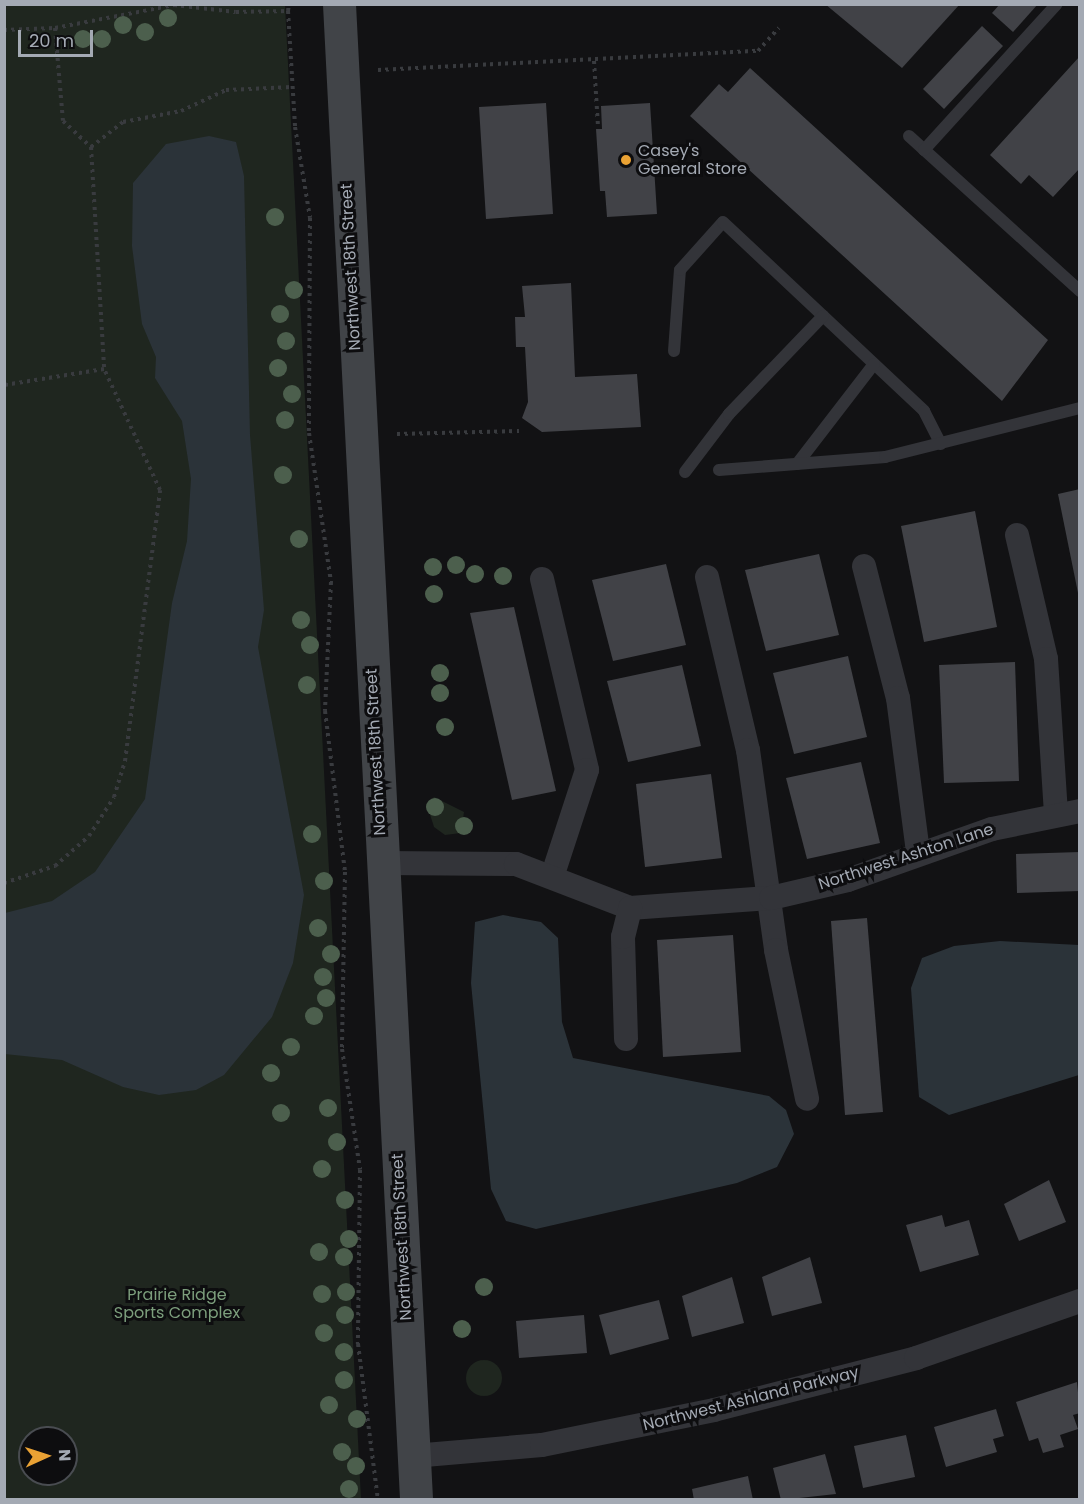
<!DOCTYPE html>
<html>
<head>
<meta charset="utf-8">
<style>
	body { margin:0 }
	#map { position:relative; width:1084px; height:1504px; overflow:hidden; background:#121214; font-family:Poppins,sans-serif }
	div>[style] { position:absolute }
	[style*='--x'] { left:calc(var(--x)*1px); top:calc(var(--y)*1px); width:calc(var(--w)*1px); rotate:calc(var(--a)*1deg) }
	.green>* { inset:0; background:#1f261f }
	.round { border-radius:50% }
	.water>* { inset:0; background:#2b3339 }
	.building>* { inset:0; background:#414247 }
	.path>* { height:4px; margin-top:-2px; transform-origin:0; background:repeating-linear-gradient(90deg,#393b3f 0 3px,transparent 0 7.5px) }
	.service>* { height:12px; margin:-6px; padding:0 6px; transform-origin:6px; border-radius:6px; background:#333439 }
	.minor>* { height:24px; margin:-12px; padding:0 12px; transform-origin:12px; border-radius:12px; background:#333439 }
	.secondary>* { height:33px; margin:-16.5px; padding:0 16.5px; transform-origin:16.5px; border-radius:16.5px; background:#414448 }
	.trees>* { width:18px; height:18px; margin:-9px; border-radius:50%; background:#4c5f4d }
	.dots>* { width:16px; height:16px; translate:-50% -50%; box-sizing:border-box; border:3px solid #0d0d0f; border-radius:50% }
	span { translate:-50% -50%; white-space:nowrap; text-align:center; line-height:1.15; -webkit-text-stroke:6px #0d0d0f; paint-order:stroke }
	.poi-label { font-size:16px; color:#a4aab4 }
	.left { translate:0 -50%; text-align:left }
	.street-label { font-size:16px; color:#a4aab4 }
	.park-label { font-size:16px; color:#7c9e7c }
	.frame { position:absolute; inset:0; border:6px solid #a4aab4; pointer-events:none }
	.north { position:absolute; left:18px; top:1426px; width:60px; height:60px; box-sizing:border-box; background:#0d0d0f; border:2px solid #494c51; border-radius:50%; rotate:87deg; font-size:16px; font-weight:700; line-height:24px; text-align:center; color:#a4aab4 }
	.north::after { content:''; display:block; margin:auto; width:21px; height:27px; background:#eaa234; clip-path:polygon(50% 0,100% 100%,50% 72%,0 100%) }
	.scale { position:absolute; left:18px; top:30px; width:75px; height:27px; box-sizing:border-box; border:3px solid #a4aab4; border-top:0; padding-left:8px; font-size:18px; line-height:21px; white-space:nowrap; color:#a4aab4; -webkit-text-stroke:4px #0d0d0f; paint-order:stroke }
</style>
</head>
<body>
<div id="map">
	<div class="green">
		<i style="clip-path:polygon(evenodd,5px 5px,285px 5px,361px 1499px,5px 1500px,5px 5px,30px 1438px,66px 1438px,66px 1474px,30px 1474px,30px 1438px)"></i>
		<i style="clip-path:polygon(434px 797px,464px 812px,461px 833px,445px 835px,434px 827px,427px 805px)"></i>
		<i class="round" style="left:466px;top:1360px;width:36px;height:36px"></i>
	</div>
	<div class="water">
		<i style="clip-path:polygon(209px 136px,236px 142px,244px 176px,250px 435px,264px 610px,258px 647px,304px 895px,293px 963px,272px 1017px,224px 1075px,196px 1090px,159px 1095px,123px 1087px,62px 1060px,5px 1054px,5px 913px,52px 901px,95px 872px,145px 799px,172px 603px,187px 541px,191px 479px,182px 421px,155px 378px,156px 357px,142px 324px,132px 246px,133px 183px,166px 144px)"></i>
		<i style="clip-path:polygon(503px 915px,541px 922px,558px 938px,562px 1022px,573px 1058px,769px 1096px,786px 1110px,794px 1134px,777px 1167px,737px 1183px,536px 1229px,506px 1221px,491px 1189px,471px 983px,475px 922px)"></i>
		<i style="clip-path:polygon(1000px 941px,1079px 945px,1079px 1075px,949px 1115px,919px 1097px,911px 988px,922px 958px,954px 946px)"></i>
	</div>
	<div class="building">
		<i style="clip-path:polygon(825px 4px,960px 4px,902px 68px)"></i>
		<i style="clip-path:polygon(1000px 4px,1038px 4px,1013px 32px,992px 13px)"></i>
		<i style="clip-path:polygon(982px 26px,1003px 46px,944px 109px,923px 89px)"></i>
		<i style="clip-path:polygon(1080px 56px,1080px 168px,1053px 197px,1029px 175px,1021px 184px,990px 155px)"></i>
		<i style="clip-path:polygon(750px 68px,1048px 340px,1002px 401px,690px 116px,719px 84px,728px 92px)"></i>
		<i style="clip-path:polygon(546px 103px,553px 214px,486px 219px,479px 107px)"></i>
		<i style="clip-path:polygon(650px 103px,657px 214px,607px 217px,605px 191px,600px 191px,596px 129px,602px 129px,601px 106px)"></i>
		<i style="clip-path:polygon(571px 283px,575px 377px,637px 374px,641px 427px,542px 432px,522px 418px,528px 402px,525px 347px,516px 347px,515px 317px,525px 317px,522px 286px)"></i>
		<i style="clip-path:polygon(1080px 489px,1080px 592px,1078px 593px,1058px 494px)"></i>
		<i style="clip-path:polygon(975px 511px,997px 627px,924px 642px,901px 526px)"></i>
		<i style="clip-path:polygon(819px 554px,839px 635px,766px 651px,745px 570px)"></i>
		<i style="clip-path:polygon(666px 564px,686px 645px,613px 661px,592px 580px)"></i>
		<i style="clip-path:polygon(514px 607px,556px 791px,512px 800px,470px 613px)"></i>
		<i style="clip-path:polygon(848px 656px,867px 737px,794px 754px,773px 673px)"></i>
		<i style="clip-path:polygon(1015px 662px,1019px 781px,944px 783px,939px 665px)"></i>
		<i style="clip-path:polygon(682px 665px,701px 746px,628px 762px,607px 681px)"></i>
		<i style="clip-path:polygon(861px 762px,880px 843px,807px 859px,786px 778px)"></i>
		<i style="clip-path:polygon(711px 774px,722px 858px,645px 867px,636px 784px)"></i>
		<i style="clip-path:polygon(1080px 852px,1080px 891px,1017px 893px,1016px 854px)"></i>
		<i style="clip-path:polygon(867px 918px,883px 1112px,845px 1115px,831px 921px)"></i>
		<i style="clip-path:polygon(733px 935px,741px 1052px,663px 1057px,657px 940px)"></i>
		<i style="clip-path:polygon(1049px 1180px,1066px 1222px,1019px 1241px,1004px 1204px)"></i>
		<i style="clip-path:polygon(942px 1215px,945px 1227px,969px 1220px,979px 1255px,920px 1272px,906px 1225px)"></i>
		<i style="clip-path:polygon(810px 1257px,822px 1303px,772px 1316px,762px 1277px)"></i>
		<i style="clip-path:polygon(732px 1277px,744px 1323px,692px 1337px,682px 1296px)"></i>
		<i style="clip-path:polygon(659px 1300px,669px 1339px,610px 1355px,599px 1315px)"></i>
		<i style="clip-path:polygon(584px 1315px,587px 1353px,519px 1358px,516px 1321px)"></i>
		<i style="clip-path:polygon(1077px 1382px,1080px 1413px,1073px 1415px,1078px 1429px,1060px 1435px,1064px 1447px,1043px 1453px,1038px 1438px,1029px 1441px,1016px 1402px)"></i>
		<i style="clip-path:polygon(996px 1409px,1004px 1436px,993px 1439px,997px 1452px,946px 1467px,934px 1427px)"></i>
		<i style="clip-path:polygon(906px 1435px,915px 1477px,863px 1488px,854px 1446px)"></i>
		<i style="clip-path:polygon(825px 1454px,836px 1494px,781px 1500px,773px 1468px)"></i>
		<i style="clip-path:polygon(748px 1476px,753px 1500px,694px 1500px,692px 1489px)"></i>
	</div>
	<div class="path">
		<i style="--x:288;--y:11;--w:116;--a:86.5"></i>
		<i style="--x:295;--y:127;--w:92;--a:80.6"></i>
		<i style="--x:310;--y:218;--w:215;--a:90.3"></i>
		<i style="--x:309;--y:433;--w:151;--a:81.6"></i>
		<i style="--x:331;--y:582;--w:129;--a:92.7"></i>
		<i style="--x:325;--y:711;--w:162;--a:82.9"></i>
		<i style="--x:345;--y:872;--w:177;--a:91"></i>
		<i style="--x:342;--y:1049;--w:122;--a:81.5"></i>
		<i style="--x:360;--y:1170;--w:174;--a:90.7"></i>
		<i style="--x:358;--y:1344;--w:157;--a:82.7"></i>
		<i style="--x:55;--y:28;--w:121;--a:-10.9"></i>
		<i style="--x:174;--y:5;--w:62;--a:6.4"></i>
		<i style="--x:236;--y:12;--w:52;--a:-1.1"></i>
		<i style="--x:288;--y:11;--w:7;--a:-82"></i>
		<i style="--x:4;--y:30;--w:51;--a:-2.2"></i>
		<i style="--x:55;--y:28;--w:93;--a:85.1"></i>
		<i style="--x:63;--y:121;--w:38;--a:43"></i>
		<i style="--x:91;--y:147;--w:222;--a:86.6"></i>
		<i style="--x:104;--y:369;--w:101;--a:170.9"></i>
		<i style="--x:594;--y:61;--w:65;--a:86.5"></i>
		<i style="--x:378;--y:70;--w:380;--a:-2.9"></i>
		<i style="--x:758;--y:51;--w:31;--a:-48"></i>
		<i style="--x:91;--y:147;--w:41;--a:-38"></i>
		<i style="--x:123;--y:122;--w:59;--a:-10.7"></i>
		<i style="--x:181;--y:111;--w:50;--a:-25"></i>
		<i style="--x:226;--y:90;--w:66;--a:-2.6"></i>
		<i style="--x:397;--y:434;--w:122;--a:-1.4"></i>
		<i style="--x:4;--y:883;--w:54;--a:-18.4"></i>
		<i style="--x:55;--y:866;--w:45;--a:-41.4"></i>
		<i style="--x:89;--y:836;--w:46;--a:-57.3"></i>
		<i style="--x:114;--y:797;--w:38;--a:-73"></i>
		<i style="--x:125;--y:761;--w:273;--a:-82.6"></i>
		<i style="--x:160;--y:490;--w:133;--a:-114.8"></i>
	</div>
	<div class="service">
		<i style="--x:909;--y:136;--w:231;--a:42.2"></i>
		<i style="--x:924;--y:150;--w:197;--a:-47.7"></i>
		<i style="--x:674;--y:351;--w:81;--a:-85.8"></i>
		<i style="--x:680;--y:270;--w:64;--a:-48.1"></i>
		<i style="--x:723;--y:222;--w:276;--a:43.2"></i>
		<i style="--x:924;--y:411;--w:37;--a:63"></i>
		<i style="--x:797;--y:464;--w:126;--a:-52.4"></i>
		<i style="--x:719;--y:470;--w:167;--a:-4.5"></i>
		<i style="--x:885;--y:457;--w:201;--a:-14.1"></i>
		<i style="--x:685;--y:472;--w:73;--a:-52.8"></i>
		<i style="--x:729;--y:414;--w:136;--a:-46.2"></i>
	</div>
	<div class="minor">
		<i style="--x:1017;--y:535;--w:127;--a:76.8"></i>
		<i style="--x:1046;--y:659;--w:153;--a:86.3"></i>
		<i style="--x:864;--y:566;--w:136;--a:75.6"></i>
		<i style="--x:898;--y:698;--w:154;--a:82.6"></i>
		<i style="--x:707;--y:577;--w:178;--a:76.7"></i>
		<i style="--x:748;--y:750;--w:202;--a:82"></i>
		<i style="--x:776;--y:950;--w:152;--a:78.2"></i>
		<i style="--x:542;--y:579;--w:196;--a:76.7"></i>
		<i style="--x:587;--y:770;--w:109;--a:108.1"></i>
		<i style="--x:382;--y:863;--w:134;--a:0.4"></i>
		<i style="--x:516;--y:864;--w:122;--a:21.1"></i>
		<i style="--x:630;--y:908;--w:141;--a:-4.1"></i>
		<i style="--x:771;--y:898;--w:79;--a:-13.2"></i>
		<i style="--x:848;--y:880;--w:153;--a:-19.5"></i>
		<i style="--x:992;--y:829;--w:90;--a:-11.6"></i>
		<i style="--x:626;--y:1039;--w:102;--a:-91.7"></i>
		<i style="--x:623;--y:937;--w:30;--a:-76"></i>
		<i style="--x:413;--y:1456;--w:129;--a:-4.9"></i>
		<i style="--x:542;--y:1445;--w:176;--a:-11.5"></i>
		<i style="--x:714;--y:1410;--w:209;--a:-14.4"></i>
		<i style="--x:916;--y:1358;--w:174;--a:-19.2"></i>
	</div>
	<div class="secondary">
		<i style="--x:339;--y:4;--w:1498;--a:87.05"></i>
	</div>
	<div class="trees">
		<i style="left:168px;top:18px"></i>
		<i style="left:123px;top:25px"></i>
		<i style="left:145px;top:32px"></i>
		<i style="left:83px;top:39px"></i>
		<i style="left:102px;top:39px"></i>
		<i style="left:275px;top:217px"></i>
		<i style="left:294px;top:290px"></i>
		<i style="left:280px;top:314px"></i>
		<i style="left:286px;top:341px"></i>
		<i style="left:278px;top:368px"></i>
		<i style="left:292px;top:394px"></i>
		<i style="left:285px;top:420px"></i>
		<i style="left:283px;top:475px"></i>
		<i style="left:299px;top:539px"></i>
		<i style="left:456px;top:565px"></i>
		<i style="left:433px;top:567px"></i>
		<i style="left:475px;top:574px"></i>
		<i style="left:503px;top:576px"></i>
		<i style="left:434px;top:594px"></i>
		<i style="left:301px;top:620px"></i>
		<i style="left:310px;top:645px"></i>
		<i style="left:440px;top:673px"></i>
		<i style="left:307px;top:685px"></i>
		<i style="left:440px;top:693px"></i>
		<i style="left:445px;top:727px"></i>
		<i style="left:435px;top:807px"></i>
		<i style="left:464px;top:826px"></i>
		<i style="left:312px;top:834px"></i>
		<i style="left:324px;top:881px"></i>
		<i style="left:318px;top:928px"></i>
		<i style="left:331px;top:954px"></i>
		<i style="left:323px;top:977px"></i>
		<i style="left:326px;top:998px"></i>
		<i style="left:314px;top:1016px"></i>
		<i style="left:291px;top:1047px"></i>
		<i style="left:271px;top:1073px"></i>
		<i style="left:328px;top:1108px"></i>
		<i style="left:281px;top:1113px"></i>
		<i style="left:337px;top:1142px"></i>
		<i style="left:322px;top:1169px"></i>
		<i style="left:345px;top:1200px"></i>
		<i style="left:349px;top:1239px"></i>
		<i style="left:319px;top:1252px"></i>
		<i style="left:344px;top:1257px"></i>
		<i style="left:484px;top:1287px"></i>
		<i style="left:346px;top:1292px"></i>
		<i style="left:322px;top:1294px"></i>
		<i style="left:345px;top:1315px"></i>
		<i style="left:462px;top:1329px"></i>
		<i style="left:324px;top:1333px"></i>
		<i style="left:344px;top:1352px"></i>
		<i style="left:344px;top:1380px"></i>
		<i style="left:329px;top:1405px"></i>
		<i style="left:357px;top:1419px"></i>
		<i style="left:342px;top:1452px"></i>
		<i style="left:356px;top:1466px"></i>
		<i style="left:349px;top:1489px"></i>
	</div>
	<div class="dots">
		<i style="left:626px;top:160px;background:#eaa234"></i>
	</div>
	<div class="poi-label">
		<span class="left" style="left:638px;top:160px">Casey's<br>General Store</span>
	</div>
	<div class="street-label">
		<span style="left:351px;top:267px;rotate:-93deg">Northwest 18th Street</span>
		<span style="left:376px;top:752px;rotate:-93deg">Northwest 18th Street</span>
		<span style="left:906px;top:857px;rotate:-18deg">Northwest Ashton Lane</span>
		<span style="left:402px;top:1237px;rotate:-93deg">Northwest 18th Street</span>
		<span style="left:751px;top:1399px;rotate:-14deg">Northwest Ashland Parkway</span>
	</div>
	<div class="park-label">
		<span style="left:177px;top:1304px">Prairie Ridge<br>Sports Complex</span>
	</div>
	<div class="frame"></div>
	<div class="north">N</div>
	<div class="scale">20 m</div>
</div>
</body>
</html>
